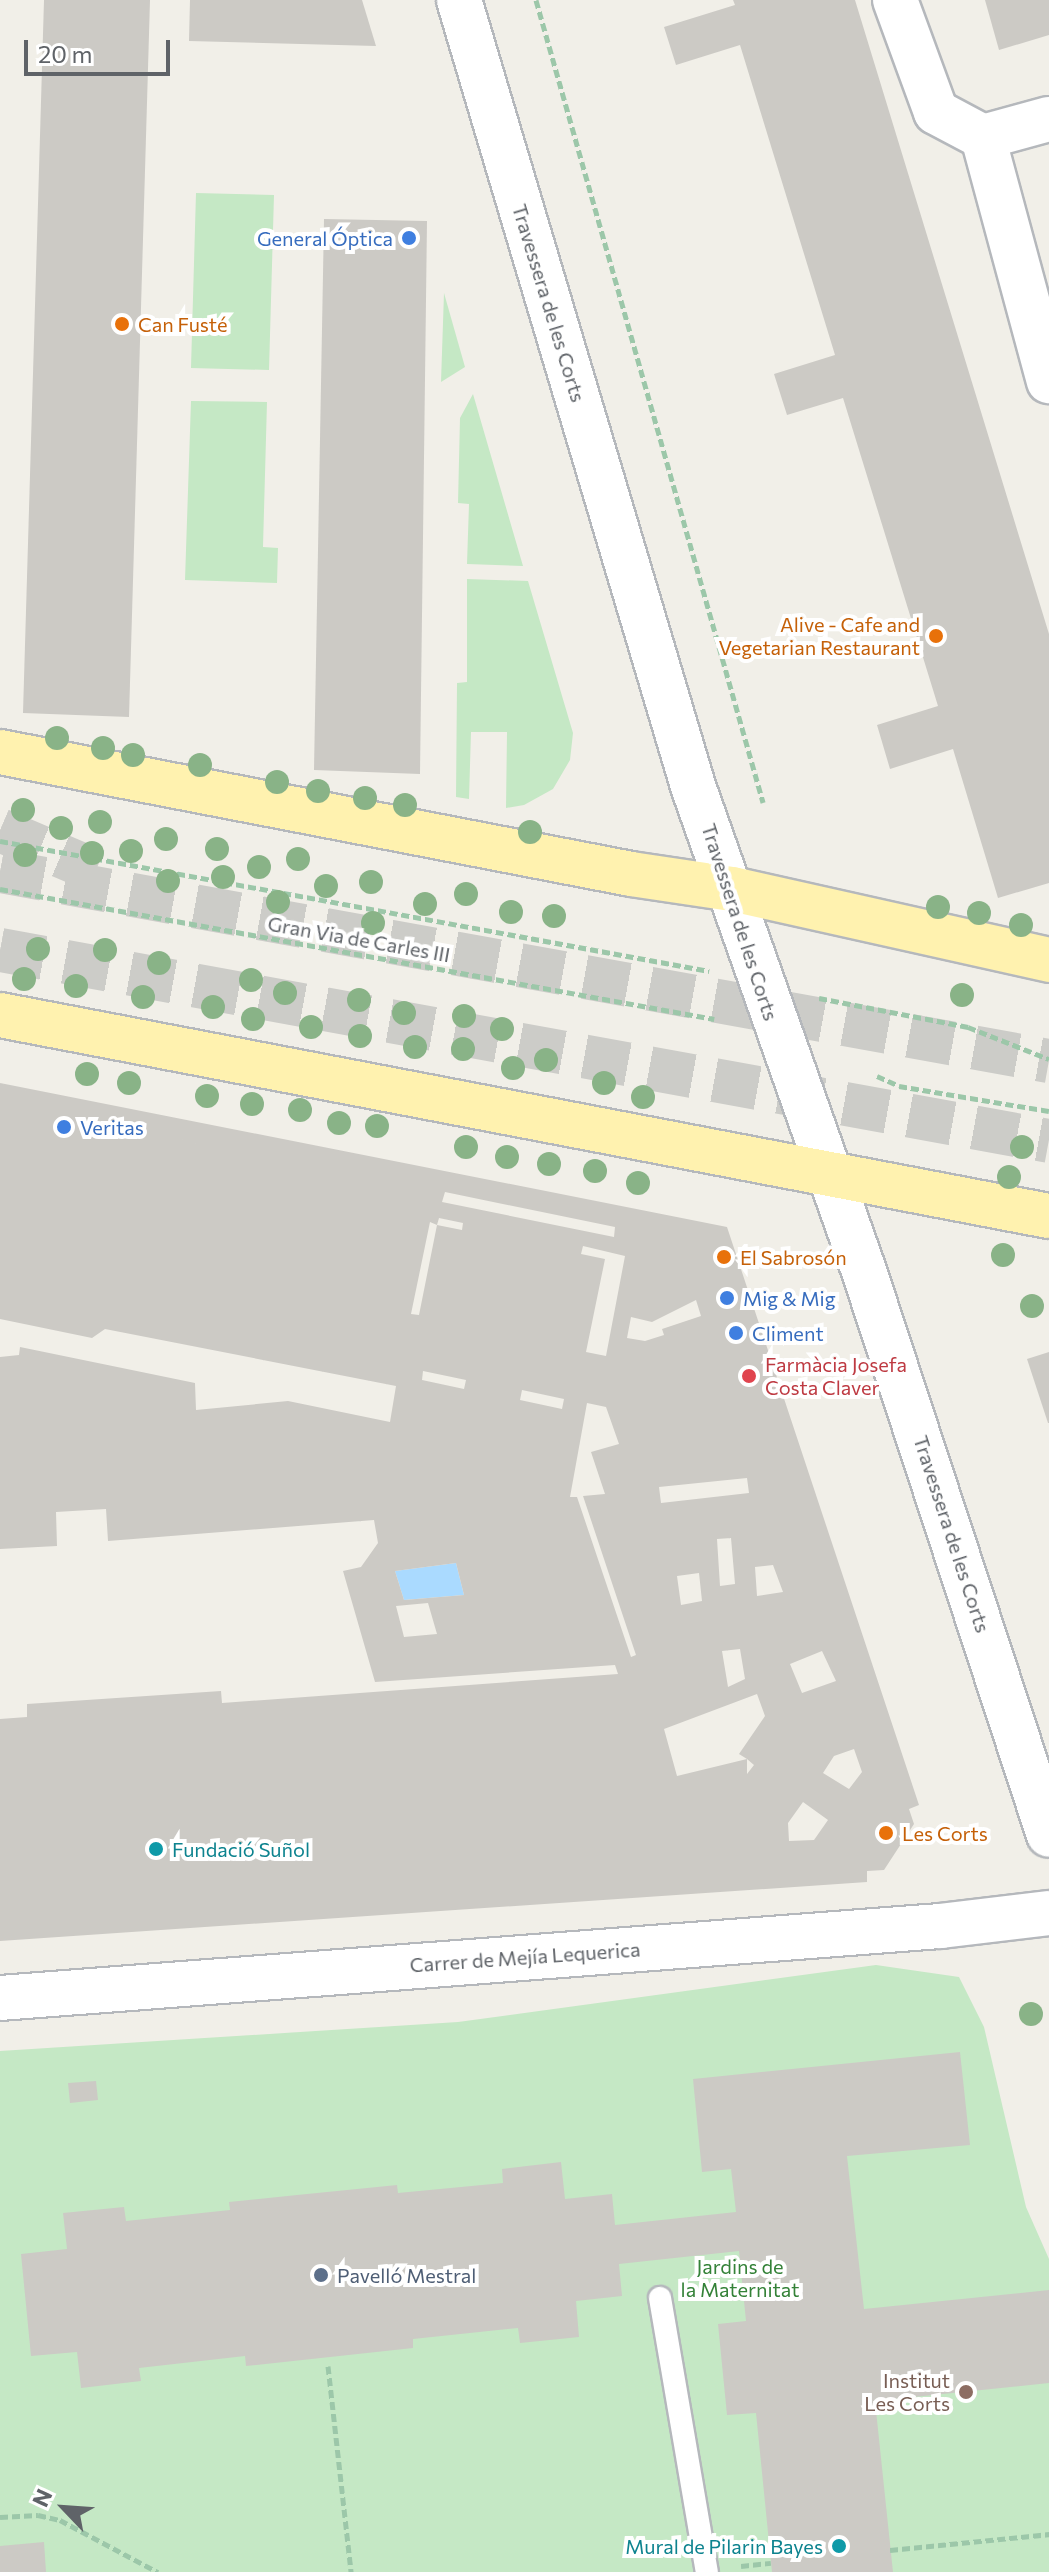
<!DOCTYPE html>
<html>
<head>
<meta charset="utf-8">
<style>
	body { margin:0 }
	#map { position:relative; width:1049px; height:2572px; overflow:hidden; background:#f1efe8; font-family:Commissioner,sans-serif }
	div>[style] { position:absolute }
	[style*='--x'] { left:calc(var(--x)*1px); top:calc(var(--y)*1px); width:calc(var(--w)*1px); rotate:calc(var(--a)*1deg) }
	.green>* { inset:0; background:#c5e8c5 }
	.water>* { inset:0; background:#aadaff }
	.building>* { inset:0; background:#cccac5 }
	.primary-tunnel>* { height:44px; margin-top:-22px; transform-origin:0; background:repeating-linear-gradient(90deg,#ccccc8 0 44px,transparent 0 66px) }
	.path>* { height:5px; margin-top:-2.5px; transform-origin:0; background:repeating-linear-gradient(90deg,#9cc7a9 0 8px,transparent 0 12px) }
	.roads { filter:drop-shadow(2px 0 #b5b8bc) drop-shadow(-2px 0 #b5b8bc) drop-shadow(0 2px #b5b8bc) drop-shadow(0 -2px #b5b8bc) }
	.service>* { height:22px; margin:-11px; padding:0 11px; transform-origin:11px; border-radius:11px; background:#fff }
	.minor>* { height:44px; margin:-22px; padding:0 22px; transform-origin:22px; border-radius:22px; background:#fff }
	.secondary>* { height:44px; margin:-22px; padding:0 22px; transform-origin:22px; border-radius:22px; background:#fff }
	.primary>* { height:44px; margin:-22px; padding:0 22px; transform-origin:22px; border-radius:22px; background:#fff2af }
	.trees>* { width:24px; height:24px; margin:-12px; border-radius:50%; background:#89b387 }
	.dots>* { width:22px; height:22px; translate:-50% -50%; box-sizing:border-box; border:4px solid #fff; border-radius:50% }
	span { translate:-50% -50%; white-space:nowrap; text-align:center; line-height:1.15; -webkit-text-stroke:8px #fff; paint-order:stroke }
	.shop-label { font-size:20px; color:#366cbe }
	.right { translate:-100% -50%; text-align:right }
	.left { translate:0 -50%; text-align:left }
	.street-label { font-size:20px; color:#5f6368 }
	.food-label { font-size:20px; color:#c56008 }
	.health-label { font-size:20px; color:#be3a42 }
	.culture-label { font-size:20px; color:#0d838f }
	.park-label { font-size:20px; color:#348238 }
	.service-label { font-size:20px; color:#4e5e75 }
	.education-label { font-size:20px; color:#785e54 }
	.north { position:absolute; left:24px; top:2468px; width:80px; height:80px; -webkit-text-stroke:6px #fff; paint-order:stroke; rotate:295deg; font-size:22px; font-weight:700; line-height:32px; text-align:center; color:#5f6368 }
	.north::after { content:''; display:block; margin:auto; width:28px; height:36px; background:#5f6368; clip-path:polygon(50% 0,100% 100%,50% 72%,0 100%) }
	.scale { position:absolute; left:24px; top:40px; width:146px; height:36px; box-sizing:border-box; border:4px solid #5f6368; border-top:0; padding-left:10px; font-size:24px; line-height:28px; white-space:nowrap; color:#5f6368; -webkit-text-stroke:6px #fff; paint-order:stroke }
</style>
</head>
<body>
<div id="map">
	<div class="green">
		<i style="clip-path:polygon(196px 193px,274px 195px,269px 370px,191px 368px)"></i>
		<i style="clip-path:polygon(444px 293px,465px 367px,441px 382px)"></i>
		<i style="clip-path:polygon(473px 394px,523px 566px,467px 564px,469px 504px,458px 503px,460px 418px)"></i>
		<i style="clip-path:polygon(191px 401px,267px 402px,263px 547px,278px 548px,277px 583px,185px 580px)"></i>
		<i style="clip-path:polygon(467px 579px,528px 581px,573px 733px,570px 760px,553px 789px,524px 805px,506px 808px,507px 732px,471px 732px,469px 799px,456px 797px,457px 683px,467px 682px)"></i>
		<i style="clip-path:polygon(876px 1965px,959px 1977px,984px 2027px,1026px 2207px,1049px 2259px,1049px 2572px,0 2572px,0 2051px,458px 2022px)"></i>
	</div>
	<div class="water">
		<i style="clip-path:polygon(456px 1563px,464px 1595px,404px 1600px,395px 1571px)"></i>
	</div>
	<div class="building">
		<i style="clip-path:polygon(44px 0,150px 0,129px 717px,23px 713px)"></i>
		<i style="clip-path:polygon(190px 0,362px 0,376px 46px,189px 41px)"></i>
		<i style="clip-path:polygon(733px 0,855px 0,1049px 634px,1049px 883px,998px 898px,953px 749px,890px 769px,877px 725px,938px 706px,843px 398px,787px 415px,774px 374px,835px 355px,740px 45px,676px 65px,664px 27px,735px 5px)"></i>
		<i style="clip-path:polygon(985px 0,1049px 0,1049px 35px,999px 50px)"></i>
		<i style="clip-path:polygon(324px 219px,427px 221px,420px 774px,314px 770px)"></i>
		<i style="clip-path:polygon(evenodd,0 1083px,727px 1227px,919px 1805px,909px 1809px,914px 1824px,884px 1870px,867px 1871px,867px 1882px,0 1941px,0 1719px,27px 1717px,27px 1704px,221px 1691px,222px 1703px,618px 1674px,615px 1665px,375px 1682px,343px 1571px,361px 1567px,378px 1543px,374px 1520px,108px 1541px,106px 1509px,56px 1512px,57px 1546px,0 1549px,0 1357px,19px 1355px,20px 1347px,195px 1383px,196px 1410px,288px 1401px,390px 1422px,396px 1386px,105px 1329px,92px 1338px,0 1319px,0 1083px,445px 1192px,615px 1227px,614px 1237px,442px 1202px,445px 1192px,0 1083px,439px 1218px,463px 1223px,462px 1230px,437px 1225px,419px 1315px,411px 1314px,430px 1222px,437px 1225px,439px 1218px,0 1083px,583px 1246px,625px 1256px,606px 1356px,586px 1352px,605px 1259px,581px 1254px,583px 1246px,0 1083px,696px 1300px,701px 1316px,662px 1329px,664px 1335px,645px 1341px,627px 1338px,631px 1317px,652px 1322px,696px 1300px,0 1083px,423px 1371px,466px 1380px,464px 1389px,422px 1380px,423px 1371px,0 1083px,522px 1390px,564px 1399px,562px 1409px,520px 1400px,522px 1390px,0 1083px,587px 1403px,606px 1407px,619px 1444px,591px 1452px,605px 1494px,583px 1496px,636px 1655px,631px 1657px,577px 1497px,570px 1497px,587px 1403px,0 1083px,747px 1478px,749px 1493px,661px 1503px,659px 1487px,747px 1478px,0 1083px,731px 1538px,735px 1584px,720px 1586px,717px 1539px,731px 1538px,0 1083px,456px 1563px,464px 1595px,404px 1600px,395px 1571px,456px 1563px,0 1083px,773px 1565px,783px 1592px,757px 1596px,755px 1567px,773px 1565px,0 1083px,699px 1573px,702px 1601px,681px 1605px,677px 1576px,699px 1573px,0 1083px,428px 1603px,437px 1634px,404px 1637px,396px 1606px,428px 1603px,0 1083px,740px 1649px,745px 1679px,728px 1687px,722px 1651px,740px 1649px,0 1083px,822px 1651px,836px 1681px,802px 1693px,790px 1664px,822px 1651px,0 1083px,757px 1694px,765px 1716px,739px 1754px,747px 1759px,754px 1765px,747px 1774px,747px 1759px,677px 1776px,664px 1729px,757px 1694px,0 1083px,854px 1749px,862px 1772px,849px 1789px,823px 1773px,834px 1756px,854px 1749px,0 1083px,803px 1802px,828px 1820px,814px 1840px,789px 1841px,788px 1823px,803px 1802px)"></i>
		<i style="clip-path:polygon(1049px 1352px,1049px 1423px,1048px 1423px,1027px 1359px)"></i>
		<i style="clip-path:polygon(960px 2052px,970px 2145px,847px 2156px,864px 2309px,1049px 2290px,1049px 2383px,875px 2401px,893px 2572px,772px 2572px,756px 2413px,727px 2415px,718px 2324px,746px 2321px,739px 2251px,619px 2264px,622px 2296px,576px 2301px,579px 2337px,520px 2343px,518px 2328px,413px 2339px,413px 2348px,246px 2366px,245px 2356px,139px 2368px,141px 2381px,81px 2388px,77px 2352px,31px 2356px,21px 2254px,67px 2249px,63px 2213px,124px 2207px,126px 2221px,230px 2210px,229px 2202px,297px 2195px,397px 2185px,398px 2193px,503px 2183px,502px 2169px,561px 2162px,565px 2199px,612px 2194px,615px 2225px,736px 2212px,731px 2169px,702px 2172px,693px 2079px)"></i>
		<i style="clip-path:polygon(96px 2081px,98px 2100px,70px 2103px,68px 2083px)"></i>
		<i style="clip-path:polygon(44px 2542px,46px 2572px,0 2572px,0 2546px)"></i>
	</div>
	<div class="primary-tunnel">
		<i style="--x:0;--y:830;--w:104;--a:23.1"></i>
		<i style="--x:0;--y:871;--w:1066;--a:10.27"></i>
		<i style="--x:0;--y:950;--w:1066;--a:10.32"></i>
	</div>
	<div class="path">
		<i style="--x:536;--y:0;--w:834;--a:74.2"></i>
		<i style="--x:0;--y:841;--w:721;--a:10.39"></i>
		<i style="--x:0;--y:889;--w:726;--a:10.32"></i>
		<i style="--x:819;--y:998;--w:152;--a:11"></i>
		<i style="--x:968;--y:1027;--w:87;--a:21.6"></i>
		<i style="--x:877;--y:1076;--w:24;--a:24"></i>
		<i style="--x:899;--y:1086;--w:152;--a:9.5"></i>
		<i style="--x:328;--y:2366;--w:207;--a:83.6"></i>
		<i style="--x:0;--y:2517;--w:38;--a:-3"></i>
		<i style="--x:38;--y:2515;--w:23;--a:13"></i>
		<i style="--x:60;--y:2520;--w:111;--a:28"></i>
		<i style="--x:890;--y:2550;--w:160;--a:-5.7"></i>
		<i style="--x:741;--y:2566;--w:30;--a:-6"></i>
	</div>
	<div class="roads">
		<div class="service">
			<i style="--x:660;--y:2298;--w:278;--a:80.3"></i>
		</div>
		<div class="minor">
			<i style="--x:895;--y:0;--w:119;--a:69.9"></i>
			<i style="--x:936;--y:112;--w:53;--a:28"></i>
			<i style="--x:983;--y:137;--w:253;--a:74.9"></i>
			<i style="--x:983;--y:137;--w:68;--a:-15.3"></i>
			<i style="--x:0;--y:1998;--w:943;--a:-4.38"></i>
			<i style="--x:940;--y:1926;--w:110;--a:-6.8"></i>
		</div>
		<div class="secondary">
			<i style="--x:459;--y:0;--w:820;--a:73.42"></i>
			<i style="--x:693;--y:786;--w:517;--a:70.58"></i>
			<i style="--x:865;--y:1274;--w:590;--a:71.84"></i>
		</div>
		<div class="primary">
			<i style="--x:0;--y:752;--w:643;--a:10.94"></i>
			<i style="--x:631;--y:874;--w:102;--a:8.4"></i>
			<i style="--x:732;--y:889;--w:325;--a:12.6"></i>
			<i style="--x:0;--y:1015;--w:1068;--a:10.85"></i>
		</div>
	</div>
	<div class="trees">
		<i style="left:57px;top:738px"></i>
		<i style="left:103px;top:748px"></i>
		<i style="left:133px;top:755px"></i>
		<i style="left:200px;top:765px"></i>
		<i style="left:277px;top:782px"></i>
		<i style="left:318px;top:791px"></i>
		<i style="left:365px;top:798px"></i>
		<i style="left:405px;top:805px"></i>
		<i style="left:23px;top:810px"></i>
		<i style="left:100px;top:822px"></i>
		<i style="left:61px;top:828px"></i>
		<i style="left:530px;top:832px"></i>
		<i style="left:166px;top:839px"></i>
		<i style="left:217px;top:849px"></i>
		<i style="left:131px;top:851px"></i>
		<i style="left:92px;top:853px"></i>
		<i style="left:25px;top:855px"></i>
		<i style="left:298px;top:859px"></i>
		<i style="left:259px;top:867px"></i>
		<i style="left:223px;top:877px"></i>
		<i style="left:168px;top:881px"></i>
		<i style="left:371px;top:882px"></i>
		<i style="left:326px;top:886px"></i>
		<i style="left:466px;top:894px"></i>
		<i style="left:278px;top:902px"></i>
		<i style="left:425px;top:904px"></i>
		<i style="left:938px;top:907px"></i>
		<i style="left:511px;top:912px"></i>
		<i style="left:979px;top:913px"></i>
		<i style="left:554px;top:916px"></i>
		<i style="left:373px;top:923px"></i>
		<i style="left:1021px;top:925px"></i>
		<i style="left:38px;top:949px"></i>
		<i style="left:105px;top:950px"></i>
		<i style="left:159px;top:963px"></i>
		<i style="left:24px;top:979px"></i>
		<i style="left:251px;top:980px"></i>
		<i style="left:76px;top:986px"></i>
		<i style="left:285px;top:993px"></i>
		<i style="left:962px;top:995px"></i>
		<i style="left:143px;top:997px"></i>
		<i style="left:359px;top:1000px"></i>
		<i style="left:213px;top:1007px"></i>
		<i style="left:404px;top:1013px"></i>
		<i style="left:464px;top:1016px"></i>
		<i style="left:253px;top:1019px"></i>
		<i style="left:311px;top:1027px"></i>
		<i style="left:502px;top:1029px"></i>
		<i style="left:360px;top:1036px"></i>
		<i style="left:415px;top:1047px"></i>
		<i style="left:463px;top:1049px"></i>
		<i style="left:546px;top:1060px"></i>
		<i style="left:513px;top:1068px"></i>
		<i style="left:87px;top:1074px"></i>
		<i style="left:129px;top:1083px"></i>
		<i style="left:604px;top:1083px"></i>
		<i style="left:207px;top:1096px"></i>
		<i style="left:643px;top:1097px"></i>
		<i style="left:252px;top:1104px"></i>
		<i style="left:300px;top:1110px"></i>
		<i style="left:339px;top:1123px"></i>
		<i style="left:377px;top:1126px"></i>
		<i style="left:466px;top:1147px"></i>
		<i style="left:1022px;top:1147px"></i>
		<i style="left:507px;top:1157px"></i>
		<i style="left:549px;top:1164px"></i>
		<i style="left:595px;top:1171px"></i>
		<i style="left:1009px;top:1177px"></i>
		<i style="left:638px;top:1183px"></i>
		<i style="left:1003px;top:1255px"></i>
		<i style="left:1032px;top:1306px"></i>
		<i style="left:1031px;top:2014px"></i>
	</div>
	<div class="dots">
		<i style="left:409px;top:238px;background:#3f7fe0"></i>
		<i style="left:122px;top:324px;background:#e8710a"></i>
		<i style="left:936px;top:636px;background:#e8710a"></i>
		<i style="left:64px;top:1127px;background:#3f7fe0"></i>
		<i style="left:724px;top:1257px;background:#e8710a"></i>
		<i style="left:727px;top:1298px;background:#3f7fe0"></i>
		<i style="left:736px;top:1333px;background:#3f7fe0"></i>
		<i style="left:749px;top:1376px;background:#e0444e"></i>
		<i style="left:886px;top:1833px;background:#e8710a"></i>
		<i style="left:156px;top:1849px;background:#0f9aa8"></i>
		<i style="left:321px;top:2275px;background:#5c6f8a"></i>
		<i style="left:966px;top:2392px;background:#8d6e63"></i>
		<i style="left:839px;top:2546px;background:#0f9aa8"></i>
	</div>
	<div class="shop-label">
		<span class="right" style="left:393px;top:238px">General Óptica</span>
		<span class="left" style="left:80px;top:1127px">Veritas</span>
		<span class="left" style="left:743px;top:1298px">Mig &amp; Mig</span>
		<span class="left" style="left:752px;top:1333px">Climent</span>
	</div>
	<div class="street-label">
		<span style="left:549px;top:303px;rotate:73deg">Travessera de les Corts</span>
		<span style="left:740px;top:922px;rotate:72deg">Travessera de les Corts</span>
		<span style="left:359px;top:939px;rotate:10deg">Gran Via de Carles III</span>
		<span style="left:952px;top:1534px;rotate:72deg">Travessera de les Corts</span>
		<span style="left:525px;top:1957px;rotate:-4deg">Carrer de Mejía Lequerica</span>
	</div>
	<div class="food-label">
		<span class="left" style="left:138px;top:324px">Can Fusté</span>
		<span class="right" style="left:920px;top:636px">Alive - Cafe and<br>Vegetarian Restaurant</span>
		<span class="left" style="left:740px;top:1257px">El Sabrosón</span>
		<span class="left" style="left:902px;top:1833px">Les Corts</span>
	</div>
	<div class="health-label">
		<span class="left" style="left:765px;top:1376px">Farmàcia Josefa<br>Costa Claver</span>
	</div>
	<div class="culture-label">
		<span class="left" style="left:172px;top:1849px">Fundació Suñol</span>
		<span class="right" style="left:823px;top:2546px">Mural de Pilarin Bayes</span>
	</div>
	<div class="park-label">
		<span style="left:740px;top:2278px">Jardins de<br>la Maternitat</span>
	</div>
	<div class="service-label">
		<span class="left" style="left:337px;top:2275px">Pavelló Mestral</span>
	</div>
	<div class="education-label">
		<span class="right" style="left:950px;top:2392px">Institut<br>Les Corts</span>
	</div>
	<div class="north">N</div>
	<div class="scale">20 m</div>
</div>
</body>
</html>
